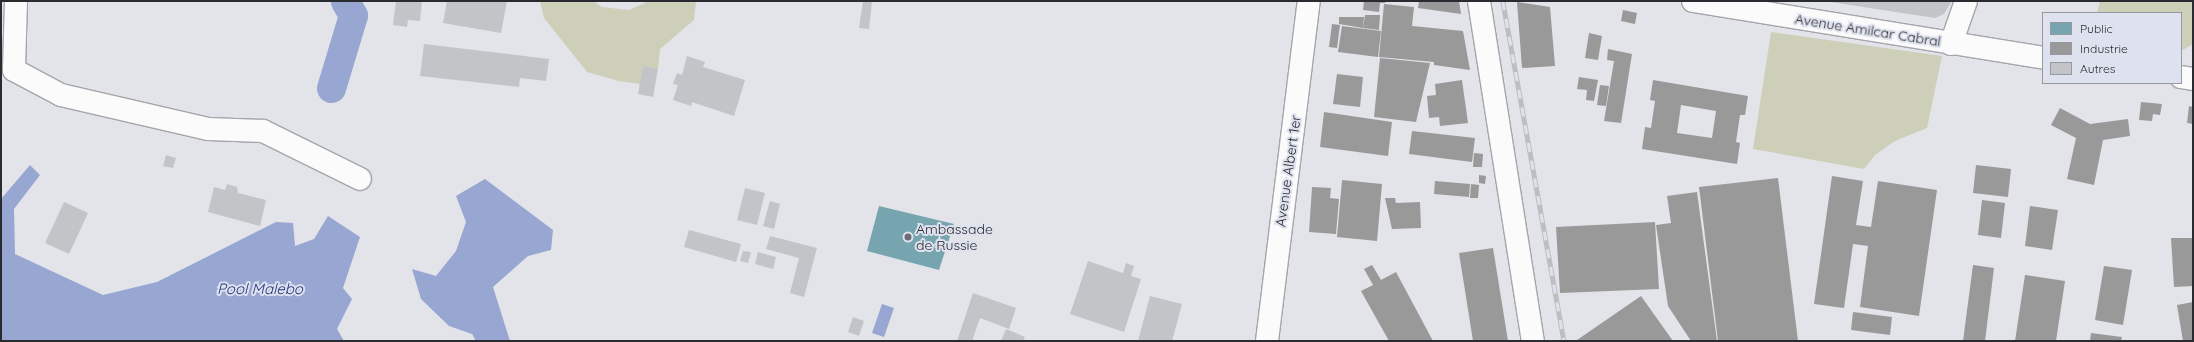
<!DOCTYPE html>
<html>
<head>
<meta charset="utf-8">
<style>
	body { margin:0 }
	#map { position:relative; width:2194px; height:342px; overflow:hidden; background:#e2e4ea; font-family:Quicksand,sans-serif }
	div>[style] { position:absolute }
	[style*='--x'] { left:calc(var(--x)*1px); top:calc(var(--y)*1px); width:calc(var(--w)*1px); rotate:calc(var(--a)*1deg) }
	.green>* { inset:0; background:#cecfb8 }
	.water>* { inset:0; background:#98a6d2 }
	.public>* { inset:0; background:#76a5af }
	.industry>* { inset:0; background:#999 }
	.river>* { height:29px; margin:-14.5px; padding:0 14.5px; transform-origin:14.5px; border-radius:14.5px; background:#98a6d2 }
	.building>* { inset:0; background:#c3c4c8 }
	.roads { filter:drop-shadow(1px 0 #a3a5aa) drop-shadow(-1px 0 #a3a5aa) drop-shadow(0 1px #a3a5aa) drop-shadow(0 -1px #a3a5aa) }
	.minor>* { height:22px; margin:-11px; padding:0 11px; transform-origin:11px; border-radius:11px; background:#fbfbfc }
	.major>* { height:22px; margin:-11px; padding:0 11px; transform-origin:11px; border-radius:11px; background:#fbfbfc }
	.rail>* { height:4.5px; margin-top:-2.25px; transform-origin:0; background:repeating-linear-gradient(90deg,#dee2ee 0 9px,#bdbec0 0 18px); box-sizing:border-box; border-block:1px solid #bdbec0 }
	.dots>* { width:11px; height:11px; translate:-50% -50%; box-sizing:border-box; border:2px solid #dee2ee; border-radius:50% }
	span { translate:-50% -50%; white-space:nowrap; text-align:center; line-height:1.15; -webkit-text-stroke:4px #dee2ee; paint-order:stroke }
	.street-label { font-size:14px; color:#2a2b30 }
	.poi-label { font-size:14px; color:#2a2b30 }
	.left { translate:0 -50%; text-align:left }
	.water-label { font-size:15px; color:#24337a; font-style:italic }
	.frame { position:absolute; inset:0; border:2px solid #2a2b30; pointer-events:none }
	.legend { position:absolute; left:2042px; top:12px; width:140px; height:72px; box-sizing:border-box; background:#dee2ee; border:1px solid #9699a2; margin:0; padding:5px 7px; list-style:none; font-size:12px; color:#2a2b30 }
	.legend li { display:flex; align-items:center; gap:8px; height:20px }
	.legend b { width:20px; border:1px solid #9699a2 }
</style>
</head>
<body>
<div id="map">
	<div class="green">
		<i style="clip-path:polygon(540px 1px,593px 1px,602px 7px,629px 10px,649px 1px,696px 1px,694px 20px,660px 49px,658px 69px,643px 66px,640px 84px,619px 81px,587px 72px,544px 18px)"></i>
		<i style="clip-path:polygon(2100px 1px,2193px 1px,2193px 44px,2181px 51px,2181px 13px,2097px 13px)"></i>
		<i style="clip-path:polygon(1771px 32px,1942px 56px,1927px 128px,1895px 141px,1875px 155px,1864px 169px,1753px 149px)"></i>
	</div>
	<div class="water">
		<i style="clip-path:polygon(30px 165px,40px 175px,14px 209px,15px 254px,103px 295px,157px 282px,276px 222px,293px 223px,295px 246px,314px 239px,328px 216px,360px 237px,343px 288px,352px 299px,337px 329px,344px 341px,1px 341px,1px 199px)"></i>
		<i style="clip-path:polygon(485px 179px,553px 230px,551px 250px,528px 256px,493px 287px,510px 341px,476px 341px,472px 334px,449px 326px,421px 299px,412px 269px,436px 276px,456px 251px,466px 222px,456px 196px)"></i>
		<i style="clip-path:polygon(882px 304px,894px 308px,884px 337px,872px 333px)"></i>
	</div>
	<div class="public">
		<i style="clip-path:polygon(879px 206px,954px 224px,939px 270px,867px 251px)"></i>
	</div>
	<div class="industry">
		<i style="clip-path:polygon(1364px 1px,1386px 1px,1385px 3px,1380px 3px,1379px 12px,1363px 10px)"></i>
		<i style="clip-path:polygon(1419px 1px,1459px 1px,1461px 14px,1418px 8px)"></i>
		<i style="clip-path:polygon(1517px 2px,1550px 7px,1555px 66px,1522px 68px)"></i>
		<i style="clip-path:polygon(1384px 4px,1414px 7px,1412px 26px,1463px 31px,1470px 70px,1434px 65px,1434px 62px,1379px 57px)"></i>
		<i style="clip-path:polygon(1623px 10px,1637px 13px,1635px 24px,1621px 21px)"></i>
		<i style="clip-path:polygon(1365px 15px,1380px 15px,1379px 30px,1363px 28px)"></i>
		<i style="clip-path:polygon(1339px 17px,1364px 17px,1363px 28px,1339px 24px)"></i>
		<i style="clip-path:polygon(1332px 24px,1340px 25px,1337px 48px,1329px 47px)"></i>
		<i style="clip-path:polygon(1342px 26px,1381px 31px,1378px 57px,1338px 52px)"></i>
		<i style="clip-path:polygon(1589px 33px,1602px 36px,1598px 60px,1585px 58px)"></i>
		<i style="clip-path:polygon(1608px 49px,1632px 54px,1621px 123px,1604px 121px,1614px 61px,1607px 60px)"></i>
		<i style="clip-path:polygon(1380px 58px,1430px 63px,1416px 122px,1374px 117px)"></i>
		<i style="clip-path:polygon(1337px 74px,1363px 77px,1360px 107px,1333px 104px)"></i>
		<i style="clip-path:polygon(1579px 77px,1598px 80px,1594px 101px,1586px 100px,1587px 90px,1577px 89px)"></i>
		<i style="clip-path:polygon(1462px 80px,1468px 123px,1440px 126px,1439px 117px,1429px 118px,1427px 96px,1436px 95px,1435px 84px)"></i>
		<i style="clip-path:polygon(evenodd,1653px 80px,1748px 96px,1745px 115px,1740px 115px,1736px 142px,1740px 143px,1737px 164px,1642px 149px,1645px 127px,1651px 128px,1655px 101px,1650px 100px,1653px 80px,1681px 105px,1716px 111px,1712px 138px,1677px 133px,1681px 105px)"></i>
		<i style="clip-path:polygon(1600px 85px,1609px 86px,1606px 106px,1597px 105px)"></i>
		<i style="clip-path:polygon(2141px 102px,2162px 104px,2160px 115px,2153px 114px,2152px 121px,2139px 120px)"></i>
		<i style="clip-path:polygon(2189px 106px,2193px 107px,2193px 124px,2187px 123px)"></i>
		<i style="clip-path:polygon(2060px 108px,2090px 124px,2128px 119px,2130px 136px,2103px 140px,2094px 185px,2067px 179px,2076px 138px,2051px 125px)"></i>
		<i style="clip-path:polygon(1324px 112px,1392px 122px,1388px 156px,1320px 147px)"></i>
		<i style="clip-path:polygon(1412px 131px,1475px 138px,1472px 162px,1409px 154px)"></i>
		<i style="clip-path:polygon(1474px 153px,1483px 154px,1482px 167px,1473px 167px)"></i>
		<i style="clip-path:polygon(1976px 165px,2011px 169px,2008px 197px,1973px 193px)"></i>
		<i style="clip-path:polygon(1479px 175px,1486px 176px,1485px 184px,1479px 183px)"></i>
		<i style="clip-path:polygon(1832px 176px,1863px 181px,1856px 225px,1871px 227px,1878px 181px,1937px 190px,1919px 316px,1860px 307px,1868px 246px,1853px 244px,1844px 308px,1814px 304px)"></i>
		<i style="clip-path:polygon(1778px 178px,1798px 341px,1718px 341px,1699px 187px)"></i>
		<i style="clip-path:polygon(1342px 180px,1382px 184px,1377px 241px,1337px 237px)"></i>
		<i style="clip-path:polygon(1435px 181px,1470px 184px,1469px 197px,1434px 194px)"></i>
		<i style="clip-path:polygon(1471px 184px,1479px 185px,1478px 198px,1470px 198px)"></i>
		<i style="clip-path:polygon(1312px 187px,1331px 188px,1330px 198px,1339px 199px,1336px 234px,1309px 232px)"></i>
		<i style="clip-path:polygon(1697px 192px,1717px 341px,1691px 341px,1668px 306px,1656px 225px,1671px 223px,1667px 196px)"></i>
		<i style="clip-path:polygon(1385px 198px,1395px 198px,1396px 203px,1420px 202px,1421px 228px,1392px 229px)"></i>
		<i style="clip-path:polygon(1982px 200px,2005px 203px,2001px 238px,1978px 235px)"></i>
		<i style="clip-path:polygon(2030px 206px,2058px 210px,2052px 250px,2025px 246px)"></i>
		<i style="clip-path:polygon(1655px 222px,1659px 289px,1560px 293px,1556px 227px)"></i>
		<i style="clip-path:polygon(2171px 238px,2193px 238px,2193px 286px,2174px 287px)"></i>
		<i style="clip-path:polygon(1493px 248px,1508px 341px,1473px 341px,1459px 253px)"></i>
		<i style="clip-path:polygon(1372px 265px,1381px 280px,1396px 272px,1433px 341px,1389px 341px,1361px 291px,1373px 285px,1364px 269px)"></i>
		<i style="clip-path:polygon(1973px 265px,1994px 268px,1985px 341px,1963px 341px)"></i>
		<i style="clip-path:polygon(2104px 266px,2132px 270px,2123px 325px,2095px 320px)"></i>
		<i style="clip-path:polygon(2025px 275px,2065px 281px,2056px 341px,2015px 341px)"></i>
		<i style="clip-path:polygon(1641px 296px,1673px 341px,1578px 341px,1577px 340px)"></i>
		<i style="clip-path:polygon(2193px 302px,2193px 341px,2183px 341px,2177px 305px)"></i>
		<i style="clip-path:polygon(1853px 312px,1892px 317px,1890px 335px,1851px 330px)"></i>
		<i style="clip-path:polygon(2091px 333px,2122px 337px,2121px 341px,2090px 341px)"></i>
	</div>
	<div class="river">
		<i style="--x:331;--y:88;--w:76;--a:-73.2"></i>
		<i style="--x:353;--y:15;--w:16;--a:-120"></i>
	</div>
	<div class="building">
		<i style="clip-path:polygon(396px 1px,422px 1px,420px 21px,408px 20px,407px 27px,393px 25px)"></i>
		<i style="clip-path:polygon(447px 1px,507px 1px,501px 33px,443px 23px)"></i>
		<i style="clip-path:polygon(863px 1px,872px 1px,869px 29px,859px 28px)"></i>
		<i style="clip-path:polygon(1824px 1px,1952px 1px,1944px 14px,1935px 18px)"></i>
		<i style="clip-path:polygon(424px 44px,549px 59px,546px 81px,520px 78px,519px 87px,420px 76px)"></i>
		<i style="clip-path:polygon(687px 56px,705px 62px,703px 67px,745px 80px,734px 116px,692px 102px,691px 106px,673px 100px,678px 85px,673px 84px,677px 73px,682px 75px)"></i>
		<i style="clip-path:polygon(643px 66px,658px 69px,653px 97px,638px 94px)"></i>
		<i style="clip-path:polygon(166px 155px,176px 158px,173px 168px,163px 166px)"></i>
		<i style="clip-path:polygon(227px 184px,237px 187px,238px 193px,266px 200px,260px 226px,208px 212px,214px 187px,225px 190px)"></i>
		<i style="clip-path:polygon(745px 188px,765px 193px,757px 225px,737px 220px)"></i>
		<i style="clip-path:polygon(770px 201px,780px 204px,774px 229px,763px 226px)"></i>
		<i style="clip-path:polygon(64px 202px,88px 213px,69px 254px,45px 243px)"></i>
		<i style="clip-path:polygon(689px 230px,741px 244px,736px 262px,684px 247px)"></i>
		<i style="clip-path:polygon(770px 236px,817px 248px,804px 297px,790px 293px,799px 258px,766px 249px)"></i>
		<i style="clip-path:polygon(743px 251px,751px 252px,748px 263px,740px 261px)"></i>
		<i style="clip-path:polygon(758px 252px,776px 257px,773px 269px,755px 264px)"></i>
		<i style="clip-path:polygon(1088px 261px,1123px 273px,1126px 263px,1134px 266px,1131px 276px,1141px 279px,1124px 332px,1070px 314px)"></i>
		<i style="clip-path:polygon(973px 293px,1016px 308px,1009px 329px,980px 318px,972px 341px,957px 341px)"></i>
		<i style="clip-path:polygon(1150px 296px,1182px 304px,1172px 341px,1138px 341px)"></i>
		<i style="clip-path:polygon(853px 317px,864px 321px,859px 336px,848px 332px)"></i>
		<i style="clip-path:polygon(1006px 329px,1025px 337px,1023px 341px,1001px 341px)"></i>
	</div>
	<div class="roads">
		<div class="minor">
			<i style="--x:16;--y:1;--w:69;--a:91.7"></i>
			<i style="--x:14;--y:70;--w:53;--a:28"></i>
			<i style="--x:61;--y:95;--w:151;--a:13"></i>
			<i style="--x:208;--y:129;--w:55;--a:2.1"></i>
			<i style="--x:263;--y:131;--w:108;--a:26.3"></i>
			<i style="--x:1479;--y:1;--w:344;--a:81"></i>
			<i style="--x:1951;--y:44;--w:46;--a:-70.8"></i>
			<i style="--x:1267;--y:341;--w:343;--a:-83"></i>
		</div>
		<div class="major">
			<i style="--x:1693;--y:1;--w:355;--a:9.2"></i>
			<i style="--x:2181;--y:77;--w:12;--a:9"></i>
		</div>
	</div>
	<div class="rail">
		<i style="--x:1503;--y:1;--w:345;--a:79.8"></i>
	</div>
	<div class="dots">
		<i style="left:908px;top:237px;background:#6a6c71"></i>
	</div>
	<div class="street-label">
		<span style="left:1868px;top:30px;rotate:9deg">Avenue Amilcar Cabral</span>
		<span style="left:1288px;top:171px;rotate:-82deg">Avenue Albert 1er</span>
	</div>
	<div class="poi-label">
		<span class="left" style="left:916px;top:237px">Ambassade<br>de Russie</span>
	</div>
	<div class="water-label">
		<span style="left:260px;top:289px">Pool Malebo</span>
	</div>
	<div class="frame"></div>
	<ul class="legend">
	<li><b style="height:11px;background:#76a5af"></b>Public</li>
	<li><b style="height:11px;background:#999"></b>Industrie</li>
	<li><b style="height:11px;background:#c3c4c8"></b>Autres</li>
	</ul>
</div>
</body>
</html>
